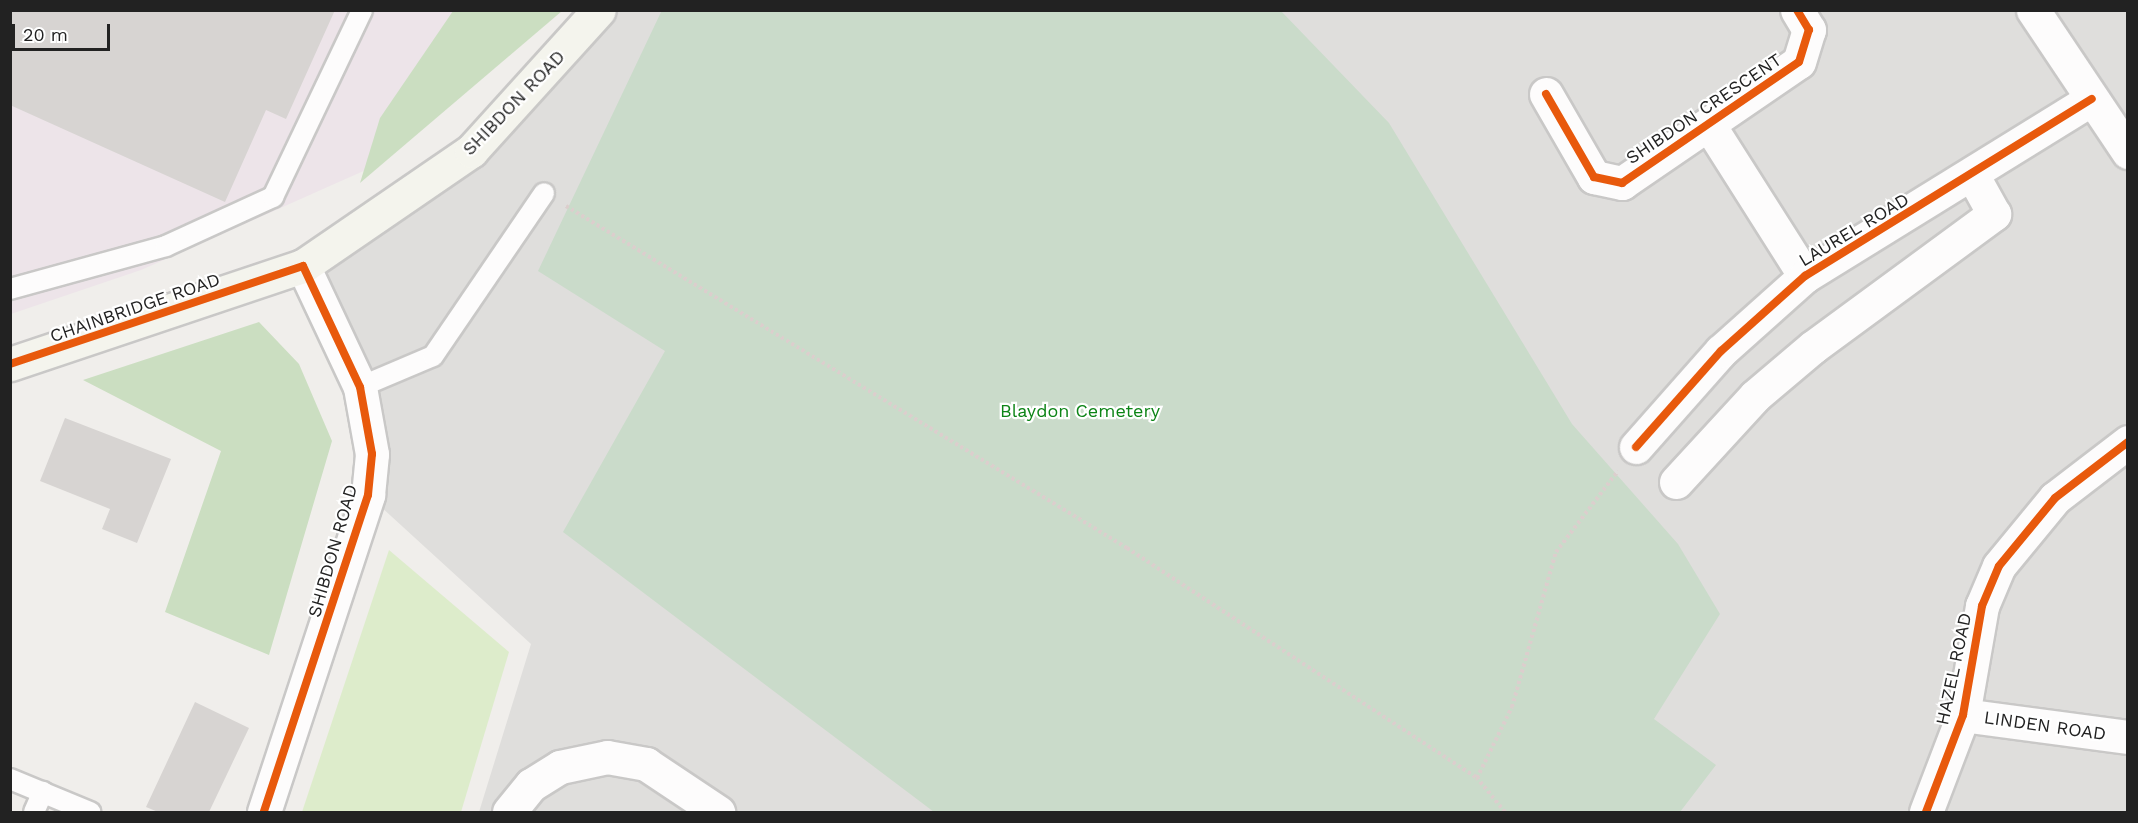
<!DOCTYPE html>
<html>
<head>
<meta charset="utf-8">
<style>
	body { margin:0 }
	#map { position:relative; width:2138px; height:823px; overflow:hidden; background:#f0eeeb; font-family:"Work Sans",sans-serif }
	div>[style] { position:absolute }
	[style*='--x'] { left:calc(var(--x)*1px); top:calc(var(--y)*1px); width:calc(var(--w)*1px); rotate:calc(var(--a)*1deg) }
	.residential>* { inset:0; background:#dfdedc }
	.industrial>* { inset:0; background:#ede4e9 }
	.grass>* { inset:0; background:#ddeccb }
	.forest>* { inset:0; background:#cbdec1 }
	.cemetery>* { inset:0; background:#cadbca }
	.building>* { inset:0; background:#d7d4d2 }
	.path>* { height:4px; margin-top:-2px; transform-origin:0; background:repeating-linear-gradient(90deg,#dccecd 0 3px,transparent 0 6px) }
	.roads { filter:drop-shadow(2px 0 #c9c8c7) drop-shadow(-2px 0 #c9c8c7) drop-shadow(0 2px #c9c8c7) drop-shadow(0 -2px #c9c8c7) }
	.service>* { height:20px; margin:-10px; padding:0 10px; transform-origin:10px; border-radius:10px; background:#fdfcfc }
	.minor>* { height:33px; margin:-16.5px; padding:0 16.5px; transform-origin:16.5px; border-radius:16.5px; background:#fdfcfc }
	.tertiary>* { height:33px; margin:-16.5px; padding:0 16.5px; transform-origin:16.5px; border-radius:16.5px; background:#fdfcfc }
	.secondary>* { height:33px; margin:-16.5px; padding:0 16.5px; transform-origin:16.5px; border-radius:16.5px; background:#f4f4ed }
	.cycleway>* { height:8px; margin:-4px; padding:0 4px; transform-origin:4px; border-radius:4px; background:#e8590c }
	span { translate:-50% -50%; white-space:nowrap; text-align:center; line-height:1.15; -webkit-text-stroke:4.5px #fff; paint-order:stroke }
	.street-label { font-size:18px; color:#222 }
	.park-label { font-size:18px; color:#0c8416 }
	.frame { position:absolute; inset:0; border:12px solid #222; pointer-events:none }
	.scale { position:absolute; left:12px; top:24px; width:98px; height:27px; box-sizing:border-box; border:3px solid #222; border-top:0; padding-left:8px; font-size:18px; line-height:21px; white-space:nowrap; color:#222; -webkit-text-stroke:4px #fff; paint-order:stroke }
</style>
</head>
<body>
<div id="map">
	<div class="residential">
		<i style="clip-path:polygon(598px 11px,2127px 11px,2127px 812px,479px 812px,531px 644px,368px 495px,372px 454px,303px 266px,471px 151px)"></i>
	</div>
	<div class="industrial">
		<i style="clip-path:polygon(10px 11px,459px 11px,368px 169px,141px 270px,11px 314px)"></i>
	</div>
	<div class="grass">
		<i style="clip-path:polygon(389px 550px,509px 652px,461px 812px,302px 812px)"></i>
	</div>
	<div class="forest">
		<i style="clip-path:polygon(453px 11px,562px 11px,360px 183px,380px 118px)"></i>
		<i style="clip-path:polygon(259px 322px,299px 364px,332px 441px,269px 655px,165px 612px,221px 451px,83px 380px)"></i>
	</div>
	<div class="cemetery">
		<i style="clip-path:polygon(662px 10px,1281px 11px,1389px 123px,1572px 424px,1678px 544px,1720px 614px,1654px 719px,1716px 765px,1680px 812px,934px 812px,563px 532px,665px 351px,538px 271px)"></i>
	</div>
	<div class="building">
		<i style="clip-path:polygon(10px 10px,335px 10px,286px 119px,266px 110px,225px 202px,10px 105px)"></i>
		<i style="clip-path:polygon(65px 418px,171px 459px,137px 543px,102px 529px,110px 509px,40px 481px)"></i>
		<i style="clip-path:polygon(195px 702px,249px 728px,209px 812px,158px 812px,146px 807px)"></i>
	</div>
	<div class="path">
		<i style="--x:566;--y:206;--w:657;--a:31.37"></i>
		<i style="--x:1127;--y:548;--w:419;--a:33.3"></i>
		<i style="--x:1505;--y:812;--w:44;--a:-129.5"></i>
		<i style="--x:1477;--y:778;--w:79;--a:-63.8"></i>
		<i style="--x:1512;--y:707;--w:161;--a:-74.2"></i>
		<i style="--x:1556;--y:552;--w:102;--a:-52.6"></i>
	</div>
	<div class="roads">
		<div class="service">
			<i style="--x:10;--y:289;--w:162;--a:-15.4"></i>
			<i style="--x:166;--y:246;--w:118;--a:-24.6"></i>
			<i style="--x:273;--y:197;--w:207;--a:-64.5"></i>
			<i style="--x:360;--y:387;--w:79;--a:-23"></i>
			<i style="--x:433;--y:356;--w:197;--a:-55.7"></i>
			<i style="--x:10;--y:779;--w:87;--a:22.4"></i>
			<i style="--x:34;--y:812;--w:22;--a:-66"></i>
		</div>
		<div class="minor">
			<i style="--x:1546;--y:94;--w:96;--a:60"></i>
			<i style="--x:1594;--y:177;--w:29;--a:12"></i>
			<i style="--x:1622;--y:183;--w:214;--a:-34.4"></i>
			<i style="--x:1799;--y:62;--w:34;--a:-73"></i>
			<i style="--x:1809;--y:30;--w:23;--a:-121"></i>
			<i style="--x:1709;--y:125;--w:179;--a:57.6"></i>
			<i style="--x:1636;--y:447;--w:128;--a:-48.5"></i>
			<i style="--x:1721;--y:351;--w:113;--a:-41.8"></i>
			<i style="--x:1805;--y:276;--w:337;--a:-31.7"></i>
			<i style="--x:1676;--y:482;--w:117;--a:-47.4"></i>
			<i style="--x:1755;--y:396;--w:76;--a:-40.2"></i>
			<i style="--x:1813;--y:347;--w:225;--a:-36.3"></i>
			<i style="--x:1994;--y:214;--w:43;--a:-118.9"></i>
			<i style="--x:1963;--y:715;--w:166;--a:7.6"></i>
			<i style="--x:509;--y:812;--w:35;--a:-51"></i>
			<i style="--x:531;--y:785;--w:34;--a:-32"></i>
			<i style="--x:560;--y:767;--w:48;--a:-12"></i>
			<i style="--x:607;--y:757;--w:40;--a:10"></i>
			<i style="--x:646;--y:764;--w:87;--a:33.7"></i>
			<i style="--x:1926;--y:812;--w:104;--a:-69.1"></i>
			<i style="--x:1963;--y:715;--w:111;--a:-80.1"></i>
			<i style="--x:1982;--y:606;--w:43;--a:-67"></i>
			<i style="--x:1999;--y:566;--w:88;--a:-50.5"></i>
			<i style="--x:2055;--y:498;--w:92;--a:-37.5"></i>
		</div>
		<div class="tertiary">
			<i style="--x:2033;--y:10;--w:171;--a:56.2"></i>
			<i style="--x:264;--y:812;--w:334;--a:-71.8"></i>
			<i style="--x:368;--y:495;--w:41;--a:-84.4"></i>
			<i style="--x:372;--y:454;--w:68;--a:-100.2"></i>
			<i style="--x:360;--y:387;--w:134;--a:-115.2"></i>
		</div>
		<div class="secondary">
			<i style="--x:10;--y:364;--w:309;--a:-18.5"></i>
			<i style="--x:303;--y:266;--w:204;--a:-34.4"></i>
			<i style="--x:471;--y:151;--w:190;--a:-47.8"></i>
		</div>
	</div>
	<div class="cycleway">
		<i style="--x:1546;--y:94;--w:96;--a:60"></i>
		<i style="--x:1594;--y:177;--w:29;--a:12"></i>
		<i style="--x:1622;--y:183;--w:214;--a:-34.4"></i>
		<i style="--x:1799;--y:62;--w:34;--a:-73"></i>
		<i style="--x:1809;--y:30;--w:23;--a:-121"></i>
		<i style="--x:10;--y:364;--w:309;--a:-18.5"></i>
		<i style="--x:303;--y:266;--w:134;--a:64.8"></i>
		<i style="--x:360;--y:387;--w:68;--a:79.8"></i>
		<i style="--x:372;--y:454;--w:41;--a:95.6"></i>
		<i style="--x:368;--y:495;--w:334;--a:108.2"></i>
		<i style="--x:1636;--y:447;--w:128;--a:-48.5"></i>
		<i style="--x:1721;--y:351;--w:113;--a:-41.8"></i>
		<i style="--x:1805;--y:276;--w:337;--a:-31.7"></i>
		<i style="--x:1926;--y:812;--w:104;--a:-69.1"></i>
		<i style="--x:1963;--y:715;--w:111;--a:-80.1"></i>
		<i style="--x:1982;--y:606;--w:43;--a:-67"></i>
		<i style="--x:1999;--y:566;--w:88;--a:-50.5"></i>
		<i style="--x:2055;--y:498;--w:92;--a:-37.5"></i>
	</div>
	<div class="street-label">
		<span style="left:514px;top:103px;rotate:-46deg">SHIBDON ROAD</span>
		<span style="left:1704px;top:109px;rotate:-34deg">SHIBDON CRESCENT</span>
		<span style="left:1854px;top:230px;rotate:-31deg">LAUREL ROAD</span>
		<span style="left:135px;top:308px;rotate:-19deg">CHAINBRIDGE ROAD</span>
		<span style="left:333px;top:551px;rotate:-74deg">SHIBDON ROAD</span>
		<span style="left:1954px;top:669px;rotate:-78deg">HAZEL ROAD</span>
		<span style="left:2045px;top:726px;rotate:8deg">LINDEN ROAD</span>
	</div>
	<div class="park-label">
		<span style="left:1080px;top:411px">Blaydon Cemetery</span>
	</div>
	<div class="frame"></div>
	<div class="scale">20 m</div>
</div>
</body>
</html>
